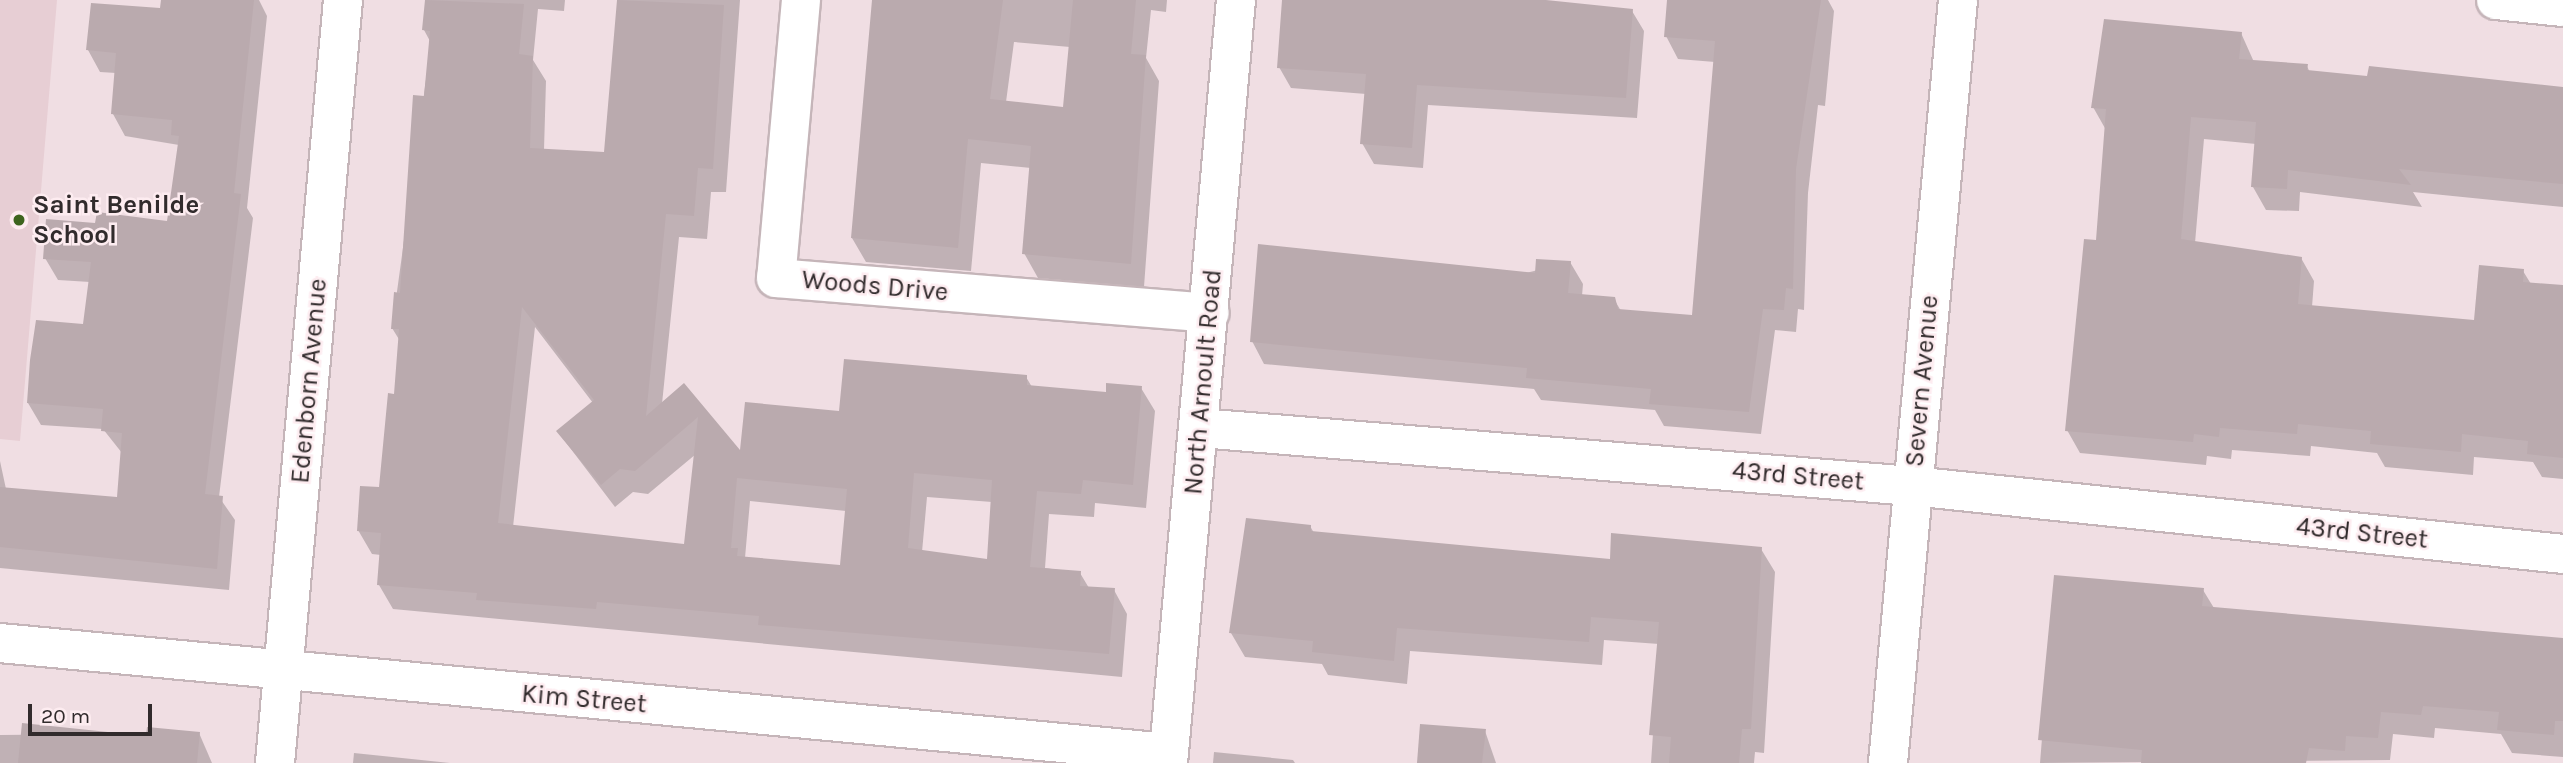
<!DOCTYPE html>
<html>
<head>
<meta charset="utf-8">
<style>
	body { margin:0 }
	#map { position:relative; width:2563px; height:763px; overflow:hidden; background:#f0dee3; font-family:Karla,sans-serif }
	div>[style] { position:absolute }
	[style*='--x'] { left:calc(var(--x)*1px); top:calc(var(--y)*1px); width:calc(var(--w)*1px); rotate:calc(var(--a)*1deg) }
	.built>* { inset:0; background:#e7ced4 }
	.shadow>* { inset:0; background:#0003 }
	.building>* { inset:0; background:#baaaae }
	.roads { filter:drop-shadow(2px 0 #c5b5b9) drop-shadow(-2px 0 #c5b5b9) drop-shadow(0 2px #c5b5b9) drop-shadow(0 -2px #c5b5b9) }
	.minor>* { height:38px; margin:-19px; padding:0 19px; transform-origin:19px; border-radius:19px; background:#fff }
	.dots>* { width:19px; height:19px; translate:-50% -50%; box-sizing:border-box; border:4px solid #fdecf0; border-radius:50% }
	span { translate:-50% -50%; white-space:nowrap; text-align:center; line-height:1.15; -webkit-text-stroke:5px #fdecf0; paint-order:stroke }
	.poi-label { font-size:26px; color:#312b2c; font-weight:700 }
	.left { translate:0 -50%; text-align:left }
	.street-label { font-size:26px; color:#312b2c }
	.scale { position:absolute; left:28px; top:704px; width:124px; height:32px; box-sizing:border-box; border:4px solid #312b2c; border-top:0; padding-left:9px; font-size:21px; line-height:24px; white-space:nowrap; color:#312b2c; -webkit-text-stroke:5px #fdecf0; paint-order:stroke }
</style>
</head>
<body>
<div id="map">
	<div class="built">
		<i style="clip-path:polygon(0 0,57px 0,20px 441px,0 439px)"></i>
	</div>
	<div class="shadow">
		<i style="clip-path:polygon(163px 0,259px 0,267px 16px,247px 208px,253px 218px,219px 497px,235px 520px,229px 590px,0 568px,0 461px,6px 489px,118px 499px,122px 453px,103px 429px,41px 425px,28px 403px,85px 326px,90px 282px,58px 280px,45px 258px,97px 225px,169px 223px,179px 145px,125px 136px,113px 114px,116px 73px,100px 72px,88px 50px,162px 10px)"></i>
		<i style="clip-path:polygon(evenodd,426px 0,565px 0,564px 11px,538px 9px,533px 60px,546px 81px,544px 150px,605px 154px,618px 0,740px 0,726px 192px,711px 192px,707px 239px,679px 237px,662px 404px,684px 385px,741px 454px,841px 413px,1026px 377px,1032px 387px,1108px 393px,1141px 388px,1155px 411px,1146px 508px,1095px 503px,1094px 517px,1049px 514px,1045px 568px,1080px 573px,1089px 588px,1114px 590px,1127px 614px,1122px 677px,393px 609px,379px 585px,381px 555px,372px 554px,358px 530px,380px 489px,396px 396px,400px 341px,392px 328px,431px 43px,424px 30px,426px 0,535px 327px,593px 403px,558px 432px,615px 507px,633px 492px,648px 494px,696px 454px,686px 546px,513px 527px,535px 327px,426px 0,927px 497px,992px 502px,988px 561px,922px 552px,927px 497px,426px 0,750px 501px,846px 511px,841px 567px,745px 558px,750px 501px)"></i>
		<i style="clip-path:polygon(evenodd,873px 0,1167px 0,1166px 12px,1151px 10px,1146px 58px,1159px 81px,1144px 287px,1038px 278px,1024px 253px,1031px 168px,981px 163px,971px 271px,866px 262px,852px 238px,873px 0,1014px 42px,1070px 47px,1065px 108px,1006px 102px,1014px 42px)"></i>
		<i style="clip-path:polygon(1284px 0,1519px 0,1632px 11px,1644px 31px,1637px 118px,1428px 105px,1423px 168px,1374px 164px,1362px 143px,1366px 94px,1291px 88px,1279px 67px)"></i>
		<i style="clip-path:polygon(1669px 0,1828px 0,1834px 11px,1825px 106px,1818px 105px,1808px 193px,1804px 310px,1798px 309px,1796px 332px,1775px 330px,1761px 434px,1664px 426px,1655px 410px,1541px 400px,1534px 389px,1264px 364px,1252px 341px,1570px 262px,1583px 284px,1582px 296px,1614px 299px,1621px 311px,1693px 317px,1715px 62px,1678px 59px,1666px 36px)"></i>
		<i style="clip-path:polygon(2241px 33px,2254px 62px,2307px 66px,2310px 73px,2563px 88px,2563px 207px,2413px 192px,2422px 207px,2300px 192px,2299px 211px,2266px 210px,2253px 187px,2256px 144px,2204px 139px,2195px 243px,2301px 258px,2314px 281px,2312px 307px,2475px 321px,2523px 271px,2531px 284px,2563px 287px,2563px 479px,2542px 477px,2533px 462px,2474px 457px,2473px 475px,2385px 467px,2377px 453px,2311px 446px,2310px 456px,2232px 450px,2231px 459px,2207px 456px,2206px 465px,2080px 453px,2067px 430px,2097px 242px,2106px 130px,2093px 107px)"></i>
		<i style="clip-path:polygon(1310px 526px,1314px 533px,1611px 561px,1761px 549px,1775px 572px,1764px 753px,1755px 752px,1754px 763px,1651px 763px,1659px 644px,1604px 640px,1602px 665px,1410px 651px,1407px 684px,1328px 675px,1322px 664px,1245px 657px,1231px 633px)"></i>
		<i style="clip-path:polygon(2055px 576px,2203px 590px,2214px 608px,2563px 640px,2563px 757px,2512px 753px,2501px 734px,2435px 728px,2434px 738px,2393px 734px,2390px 760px,2040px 763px)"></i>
		<i style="clip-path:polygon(1485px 731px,1496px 763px,1418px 763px)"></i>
		<i style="clip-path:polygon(199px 733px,212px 763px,0 763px,0 735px)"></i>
		<i style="clip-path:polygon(1214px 752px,1293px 760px,1295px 763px,1213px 763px)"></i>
		<i style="clip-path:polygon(354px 753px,450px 763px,353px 763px)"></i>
	</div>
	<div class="building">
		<i style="clip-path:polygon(161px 0,254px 0,234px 193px,241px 194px,205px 494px,223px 496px,217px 569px,0 547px,0 487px,117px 497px,122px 433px,101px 431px,103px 409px,27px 403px,30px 360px,36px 320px,83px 324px,91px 262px,43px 259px,46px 219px,95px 223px,97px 212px,167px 221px,179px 136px,171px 135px,172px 120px,111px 114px,116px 53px,86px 50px,91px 3px,160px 8px)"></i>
		<i style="clip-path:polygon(evenodd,425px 0,524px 4px,519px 54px,533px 56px,530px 148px,604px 152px,617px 0,724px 5px,713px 169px,698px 168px,694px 216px,666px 214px,646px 416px,684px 383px,740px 450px,745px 402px,839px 411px,844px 359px,1027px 375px,1027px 385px,1106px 392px,1106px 383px,1142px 386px,1133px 485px,1083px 480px,1081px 494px,1037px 491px,1030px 567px,1081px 571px,1080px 586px,1115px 588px,1109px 654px,758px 625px,759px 616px,597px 602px,596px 609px,476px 600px,477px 593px,377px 585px,381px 533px,357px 531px,360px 486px,379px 487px,388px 393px,394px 394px,399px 329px,391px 329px,394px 292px,400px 293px,413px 95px,424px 96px,430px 31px,422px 30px,425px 0,522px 307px,594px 400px,556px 431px,601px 485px,620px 469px,635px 471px,698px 417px,684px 544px,498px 523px,522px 307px,425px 0,914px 473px,992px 480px,987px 559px,908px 548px,914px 473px,425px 0,737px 478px,847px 489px,840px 565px,737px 556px,738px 548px,731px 548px,737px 478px)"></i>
		<i style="clip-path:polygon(872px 0,1003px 0,990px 99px,1063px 107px,1073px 0,1136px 0,1131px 54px,1146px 55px,1131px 264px,1022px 254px,1031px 146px,968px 139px,958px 248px,851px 238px)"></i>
		<i style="clip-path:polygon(1282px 0,1546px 0,1633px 9px,1626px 98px,1417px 85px,1412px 148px,1360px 144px,1366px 74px,1277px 68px)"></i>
		<i style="clip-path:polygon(1667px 0,1821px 0,1796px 169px,1793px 289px,1786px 288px,1784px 310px,1763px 309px,1749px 412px,1649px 404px,1651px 389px,1526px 378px,1527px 368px,1250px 342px,1258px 244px,1535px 273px,1536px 259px,1571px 261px,1568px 293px,1615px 297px,1618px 309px,1692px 315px,1715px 41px,1664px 37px)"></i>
		<i style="clip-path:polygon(2104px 19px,2242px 32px,2239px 59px,2308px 64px,2307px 70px,2367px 76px,2369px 66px,2563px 87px,2563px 184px,2399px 169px,2411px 185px,2288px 170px,2287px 189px,2251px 187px,2256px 122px,2191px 117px,2181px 239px,2302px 257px,2298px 304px,2474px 320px,2479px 265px,2524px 269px,2523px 282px,2563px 285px,2563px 458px,2527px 454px,2528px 441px,2462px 434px,2461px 452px,2370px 444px,2371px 431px,2298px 424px,2297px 434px,2220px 428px,2219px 437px,2194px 434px,2193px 442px,2065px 431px,2084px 239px,2096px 240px,2106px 109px,2091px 108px)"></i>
		<i style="clip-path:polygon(1246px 518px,1311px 525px,1311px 531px,1610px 559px,1611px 533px,1762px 547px,1751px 729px,1742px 729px,1739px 763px,1669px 763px,1671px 737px,1649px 735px,1659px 622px,1591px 617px,1589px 642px,1397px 628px,1394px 661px,1312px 652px,1313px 641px,1229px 633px)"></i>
		<i style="clip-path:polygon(2054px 575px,2204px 588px,2202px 606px,2563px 638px,2563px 721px,2555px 721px,2554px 735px,2497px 730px,2499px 712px,2423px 706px,2421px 715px,2381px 712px,2378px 738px,2346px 736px,2345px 751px,2309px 748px,2306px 763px,2141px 763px,2142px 750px,2038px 740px)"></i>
		<i style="clip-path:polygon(22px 723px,146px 736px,147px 727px,200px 732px,197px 763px,18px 763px)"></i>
		<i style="clip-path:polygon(1420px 724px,1486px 729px,1482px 763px,1417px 763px)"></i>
	</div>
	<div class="roads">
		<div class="minor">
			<i style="--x:801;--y:0;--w:279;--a:95.1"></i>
			<i style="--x:776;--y:278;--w:435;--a:4.6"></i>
			<i style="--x:2496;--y:0;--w:67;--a:6"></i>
			<i style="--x:1200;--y:428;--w:714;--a:4.66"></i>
			<i style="--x:1912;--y:486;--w:655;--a:5.96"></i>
			<i style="--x:0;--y:643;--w:1174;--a:5.38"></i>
			<i style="--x:275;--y:763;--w:766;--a:-84.91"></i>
			<i style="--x:1168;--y:763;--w:766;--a:-84.91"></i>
			<i style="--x:1888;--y:763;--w:766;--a:-84.76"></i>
		</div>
	</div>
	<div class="dots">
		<i style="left:19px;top:220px;background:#3d641e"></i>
	</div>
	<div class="poi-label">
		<span class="left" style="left:33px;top:220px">Saint Benilde<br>School</span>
	</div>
	<div class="street-label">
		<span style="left:875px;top:286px;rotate:5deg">Woods Drive</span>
		<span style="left:309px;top:381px;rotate:-85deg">Edenborn Avenue</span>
		<span style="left:1922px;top:381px;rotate:-85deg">Severn Avenue</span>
		<span style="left:1203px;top:382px;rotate:-85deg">North Arnoult Road</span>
		<span style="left:1798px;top:476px;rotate:5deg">43rd Street</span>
		<span style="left:2362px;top:533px;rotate:6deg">43rd Street</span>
		<span style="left:584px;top:699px;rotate:5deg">Kim Street</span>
	</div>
	<div class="scale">20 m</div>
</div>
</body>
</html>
